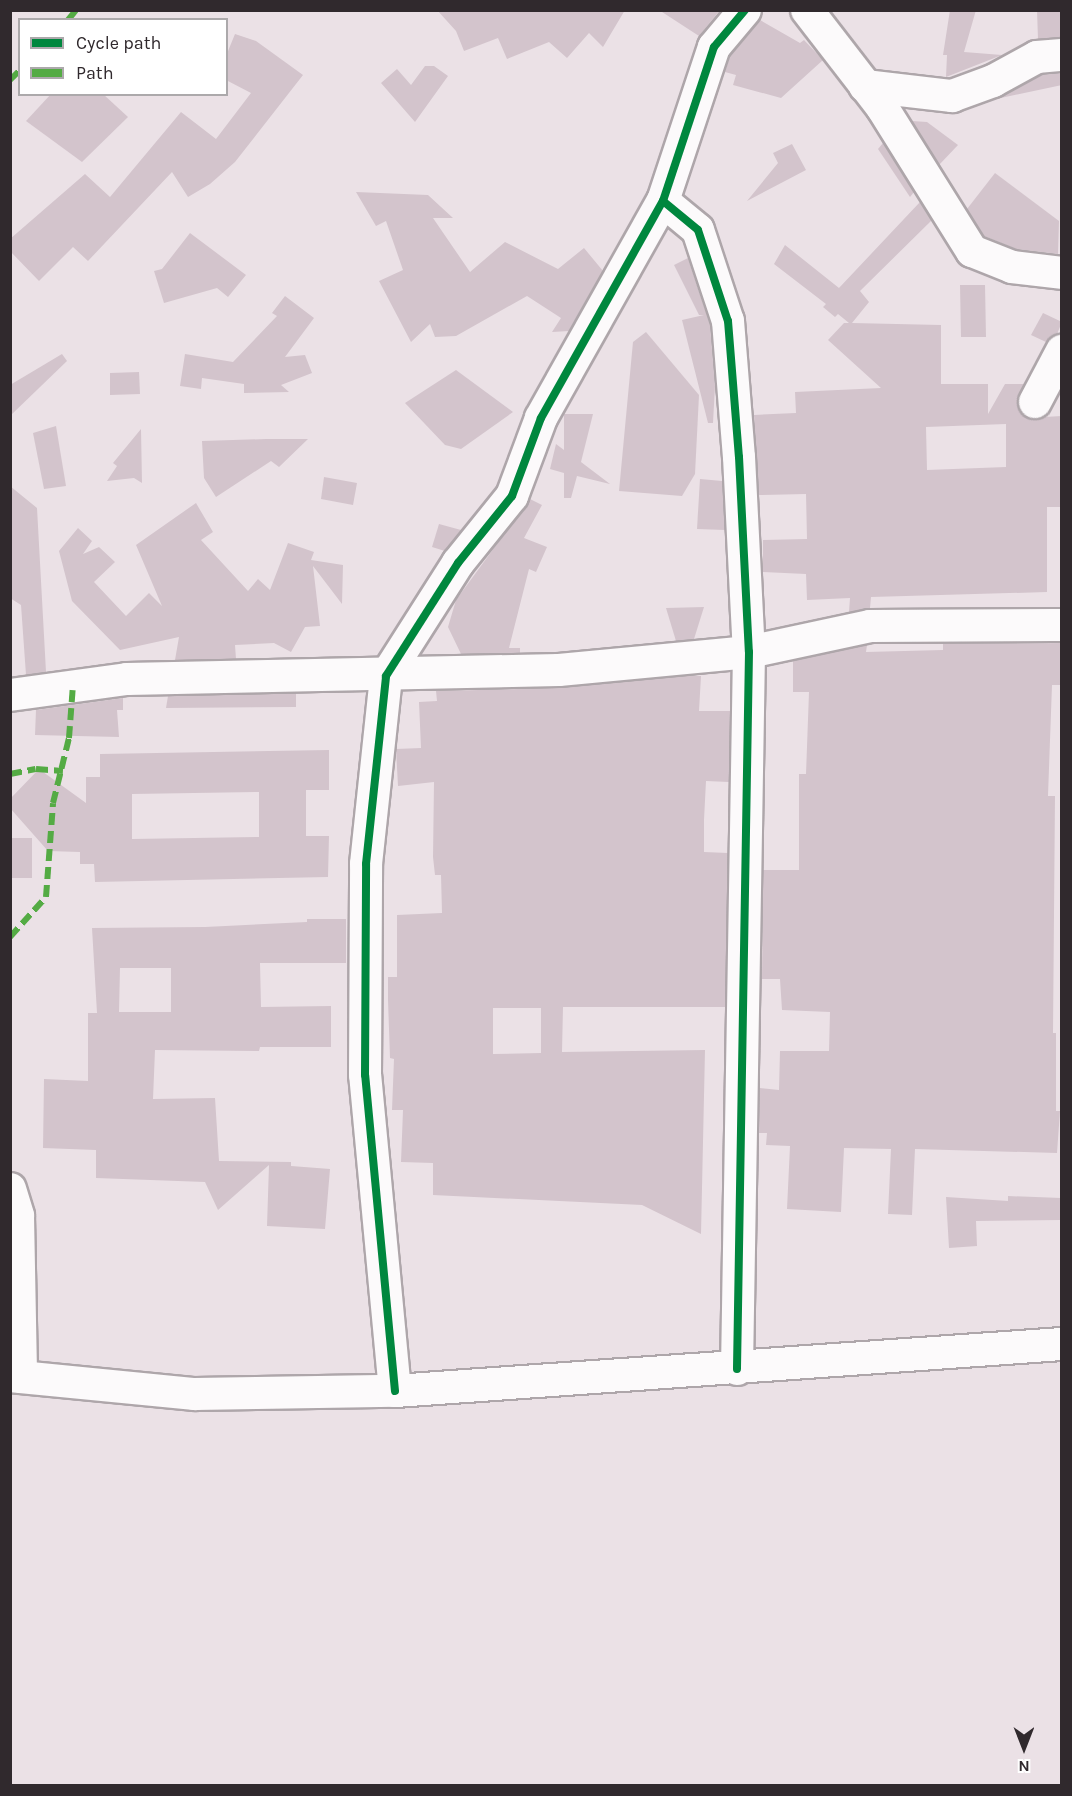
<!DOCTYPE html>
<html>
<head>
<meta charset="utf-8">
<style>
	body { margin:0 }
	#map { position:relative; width:1072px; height:1796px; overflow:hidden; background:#ebe1e6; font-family:Karla,sans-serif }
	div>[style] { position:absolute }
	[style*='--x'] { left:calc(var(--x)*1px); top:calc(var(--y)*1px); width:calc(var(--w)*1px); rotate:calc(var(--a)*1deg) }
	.building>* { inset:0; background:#d3c4cc }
	.roads { filter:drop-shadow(2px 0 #aea6aa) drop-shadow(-2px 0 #aea6aa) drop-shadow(0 2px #aea6aa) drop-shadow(0 -2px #aea6aa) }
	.minor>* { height:32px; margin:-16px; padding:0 16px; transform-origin:16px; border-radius:16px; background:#fcfafb }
	.quiet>* { height:6px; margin-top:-3px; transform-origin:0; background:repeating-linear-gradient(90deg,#54ab44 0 12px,transparent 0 18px) }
	.cycleway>* { height:8px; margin:-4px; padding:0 4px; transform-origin:4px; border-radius:4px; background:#00873e }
	span { translate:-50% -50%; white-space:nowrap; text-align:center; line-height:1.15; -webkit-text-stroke:4.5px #fff; paint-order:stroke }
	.frame { position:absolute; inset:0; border:12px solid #30292d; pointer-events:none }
	.legend { position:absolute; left:18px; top:18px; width:210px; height:78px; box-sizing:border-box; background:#fff; border:2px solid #aca9ab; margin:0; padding:8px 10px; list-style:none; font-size:18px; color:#30292d }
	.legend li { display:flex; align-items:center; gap:12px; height:30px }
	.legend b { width:30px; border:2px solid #aca9ab }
	.north { position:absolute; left:994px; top:1718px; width:60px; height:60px; -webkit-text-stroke:4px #fff; paint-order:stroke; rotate:180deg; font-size:16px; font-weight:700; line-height:24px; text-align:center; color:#30292d }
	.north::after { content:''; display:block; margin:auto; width:21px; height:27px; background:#30292d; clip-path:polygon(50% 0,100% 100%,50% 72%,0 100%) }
</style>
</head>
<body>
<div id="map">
	<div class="building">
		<i style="clip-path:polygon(437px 10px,625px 10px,603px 47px,589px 33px,567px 58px,549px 42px,507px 59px,498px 38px,464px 51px,456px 31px)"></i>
		<i style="clip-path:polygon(659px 10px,720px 10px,699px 36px)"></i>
		<i style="clip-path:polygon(950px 10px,976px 10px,964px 52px,1002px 55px,946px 77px,947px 55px,943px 55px)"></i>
		<i style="clip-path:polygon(1037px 10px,1062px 10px,1062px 37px,1038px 39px)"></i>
		<i style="clip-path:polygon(760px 20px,800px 43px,804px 40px,823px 60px,781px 98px,733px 85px,736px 75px,725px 72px,730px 56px)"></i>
		<i style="clip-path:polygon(235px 34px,256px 41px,303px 75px,235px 162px,210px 184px,188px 197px,172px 172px,88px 261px,73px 247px,39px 281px,10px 251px,10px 239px,85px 174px,110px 197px,181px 112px,216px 139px,251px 93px,226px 80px,226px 56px)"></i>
		<i style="clip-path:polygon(425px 66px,434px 66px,448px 76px,415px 122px,381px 83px,397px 69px,411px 85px)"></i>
		<i style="clip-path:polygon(1062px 73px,1062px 85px,996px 99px,1042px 75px)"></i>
		<i style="clip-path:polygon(51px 94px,103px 94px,128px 117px,82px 162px,26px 121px)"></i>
		<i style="clip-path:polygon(912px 121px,927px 122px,958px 145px,939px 165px)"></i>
		<i style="clip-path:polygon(883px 143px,914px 192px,910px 197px,878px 149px)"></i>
		<i style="clip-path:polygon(792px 144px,806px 170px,747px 201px,778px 163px,773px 153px)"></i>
		<i style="clip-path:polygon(995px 173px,1059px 221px,1058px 254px,1016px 249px,984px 236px,967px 209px)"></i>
		<i style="clip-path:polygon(356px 192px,428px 195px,453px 218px,433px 218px,470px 272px,505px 242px,558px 269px,584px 248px,603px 271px,569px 331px,552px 332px,561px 318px,527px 296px,456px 336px,435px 337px,430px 324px,411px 342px,379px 281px,403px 270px,386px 221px,376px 226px)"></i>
		<i style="clip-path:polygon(evenodd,920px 202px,932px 220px,860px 291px,869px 302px,852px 323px,941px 325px,941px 384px,988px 384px,988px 414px,1005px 384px,1024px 384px,1017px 403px,1026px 418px,1062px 416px,1062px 507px,1047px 507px,1047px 592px,871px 597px,870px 608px,849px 612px,850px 598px,807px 600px,806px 574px,763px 572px,763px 540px,807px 539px,806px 494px,759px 495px,754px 415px,796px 413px,795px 392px,881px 388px,828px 340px,844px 323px,849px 323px,838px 314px,835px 317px,823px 307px,826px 304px,774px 264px,785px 245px,839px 288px,920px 202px,1006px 424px,1006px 467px,927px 470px,926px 427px,1006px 424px)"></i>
		<i style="clip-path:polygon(190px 233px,246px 275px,228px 297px,217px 288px,164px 303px,154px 271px,162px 269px)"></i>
		<i style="clip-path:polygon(688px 258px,710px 325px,715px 386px,713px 423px,708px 423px,682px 320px,704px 315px,699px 315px,674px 265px)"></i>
		<i style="clip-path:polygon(960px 285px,985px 285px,986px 337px,961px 337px)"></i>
		<i style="clip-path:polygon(285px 296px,314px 318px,285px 357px,305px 355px,312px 373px,281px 385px,289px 392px,244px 393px,244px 384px,202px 378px,201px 389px,180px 386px,185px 354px,233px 362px,277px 316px,272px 313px)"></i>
		<i style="clip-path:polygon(1043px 313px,1062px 322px,1057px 334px,1046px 342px,1031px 335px)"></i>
		<i style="clip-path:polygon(646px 332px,699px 395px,695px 474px,682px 496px,619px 491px,633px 342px)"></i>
		<i style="clip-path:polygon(62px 354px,67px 361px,10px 416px,10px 385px)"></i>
		<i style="clip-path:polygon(456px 370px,513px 412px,461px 449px,445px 445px,405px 403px)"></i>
		<i style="clip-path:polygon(139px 372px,140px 394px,110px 395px,110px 373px)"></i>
		<i style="clip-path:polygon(564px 414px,593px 414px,581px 462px,610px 484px,577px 476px,571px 498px,564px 498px,564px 473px,550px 469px,556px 444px,564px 450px)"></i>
		<i style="clip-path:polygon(56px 426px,66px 486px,44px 489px,33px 433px)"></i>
		<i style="clip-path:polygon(141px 429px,142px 483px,134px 478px,107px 481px,117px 466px,113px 463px)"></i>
		<i style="clip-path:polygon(266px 439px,308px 439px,279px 467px,271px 461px,216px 497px,204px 478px,202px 441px)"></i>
		<i style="clip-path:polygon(324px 477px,357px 483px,353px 505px,321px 499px)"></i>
		<i style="clip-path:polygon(700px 479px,722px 481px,725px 530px,697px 529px)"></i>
		<i style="clip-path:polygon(10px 486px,37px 508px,46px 672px,26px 675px,21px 605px,10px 598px)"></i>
		<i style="clip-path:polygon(530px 499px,542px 505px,524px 538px,547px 547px,536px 572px,529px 569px,509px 648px,520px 648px,520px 653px,461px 654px,448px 627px,456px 600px)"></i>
		<i style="clip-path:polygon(196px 503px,213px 532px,201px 540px,248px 591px,258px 579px,270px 590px,288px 543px,314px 552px,311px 560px,343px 565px,342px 604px,313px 566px,320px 626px,305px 627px,291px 652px,274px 643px,235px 645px,236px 659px,175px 660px,179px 637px,120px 650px,72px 601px,59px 551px,78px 528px,92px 541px,83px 554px,99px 547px,115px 562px,94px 582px,126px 616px,149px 593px,162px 606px,136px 545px)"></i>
		<i style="clip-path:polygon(439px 524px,461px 530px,445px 551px,432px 547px)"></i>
		<i style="clip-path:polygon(704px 607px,694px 639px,676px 641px,666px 608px)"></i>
		<i style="clip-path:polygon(1062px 643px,1062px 685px,1052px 685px,1048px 796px,1055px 796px,1053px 1033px,1056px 1033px,1056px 1111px,1060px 1111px,1057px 1153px,915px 1149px,912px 1215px,888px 1214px,891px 1149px,844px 1148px,841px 1212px,787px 1209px,790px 1146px,766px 1145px,767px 1133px,759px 1133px,760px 1088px,779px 1090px,780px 1051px,829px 1051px,830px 1012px,782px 1010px,780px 979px,762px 979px,763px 870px,799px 870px,799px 774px,806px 774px,809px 692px,793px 692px,793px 661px,867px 645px,866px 652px,943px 650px,943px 644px)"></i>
		<i style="clip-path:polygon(evenodd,685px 676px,701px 676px,699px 711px,730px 711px,729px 782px,706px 781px,704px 820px,704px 852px,728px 853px,725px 1007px,563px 1007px,562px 1052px,705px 1050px,701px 1234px,642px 1205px,433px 1195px,433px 1163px,401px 1162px,403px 1110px,392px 1110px,394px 1059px,390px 1058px,388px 1000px,388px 977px,397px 977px,397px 915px,442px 913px,441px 875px,435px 875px,433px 857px,434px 782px,398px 786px,396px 749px,421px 748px,419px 702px,437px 701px,436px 691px,561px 688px,685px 676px,493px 1008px,541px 1008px,541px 1053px,493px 1054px,493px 1008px)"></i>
		<i style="clip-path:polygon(296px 693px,296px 707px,166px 708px,168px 696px)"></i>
		<i style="clip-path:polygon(123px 698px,123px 710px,117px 710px,119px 737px,35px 735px,36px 710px)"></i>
		<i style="clip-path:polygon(evenodd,329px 750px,329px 790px,306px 790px,306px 836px,329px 836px,328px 877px,95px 882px,94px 864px,80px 864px,80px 852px,48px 851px,10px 808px,10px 799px,39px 769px,86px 803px,86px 777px,100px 777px,100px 754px,329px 750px,259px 792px,259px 837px,132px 839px,132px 794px,259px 792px)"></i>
		<i style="clip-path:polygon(10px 838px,32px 838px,32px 878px,10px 878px)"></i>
		<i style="clip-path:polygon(evenodd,307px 919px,346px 919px,346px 963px,260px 963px,261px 1007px,331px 1006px,331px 1047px,260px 1047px,259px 1051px,155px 1050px,153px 1099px,215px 1098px,219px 1161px,291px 1162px,291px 1166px,330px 1169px,325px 1229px,267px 1226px,269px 1165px,218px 1210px,205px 1182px,96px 1178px,96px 1150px,43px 1148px,44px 1079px,88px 1081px,88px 1013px,97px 1013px,92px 928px,205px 927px,307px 922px,307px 919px,120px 968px,171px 968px,171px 1012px,119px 1012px,120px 968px)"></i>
		<i style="clip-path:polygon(1008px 1196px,1061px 1198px,1060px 1220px,976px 1221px,977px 1246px,949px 1248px,946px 1197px,1008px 1201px)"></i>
	</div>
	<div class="roads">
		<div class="minor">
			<i style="--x:807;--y:10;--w:123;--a:52.3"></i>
			<i style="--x:882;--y:107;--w:170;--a:58"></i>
			<i style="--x:972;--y:251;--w:43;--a:21.8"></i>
			<i style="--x:1012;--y:267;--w:50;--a:6.8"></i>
			<i style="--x:865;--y:86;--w:88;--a:6.6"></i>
			<i style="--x:952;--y:96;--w:44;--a:-20.1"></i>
			<i style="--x:993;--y:81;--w:50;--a:-28.6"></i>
			<i style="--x:1037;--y:57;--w:25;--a:-5"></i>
			<i style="--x:663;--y:201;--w:45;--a:39.6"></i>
			<i style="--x:698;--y:230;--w:96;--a:71.8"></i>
			<i style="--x:728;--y:321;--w:136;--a:85.4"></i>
			<i style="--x:739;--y:457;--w:195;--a:87.1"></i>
			<i style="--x:749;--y:652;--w:717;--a:90.96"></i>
			<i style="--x:1035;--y:402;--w:58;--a:-62.1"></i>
			<i style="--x:10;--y:695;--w:118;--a:-7.8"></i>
			<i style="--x:127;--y:679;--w:432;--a:-1.2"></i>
			<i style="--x:559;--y:670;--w:191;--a:-5.4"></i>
			<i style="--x:749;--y:652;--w:124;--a:-12.1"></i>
			<i style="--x:870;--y:626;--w:192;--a:-0.3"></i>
			<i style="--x:10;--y:1189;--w:28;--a:73"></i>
			<i style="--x:18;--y:1216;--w:161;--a:88.9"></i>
			<i style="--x:10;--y:1376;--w:186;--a:5.6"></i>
			<i style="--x:195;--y:1394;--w:200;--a:-0.9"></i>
			<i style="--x:395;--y:1391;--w:669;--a:-4.03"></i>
			<i style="--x:395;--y:1391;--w:317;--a:-95.4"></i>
			<i style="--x:365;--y:1075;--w:211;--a:-89.7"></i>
			<i style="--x:366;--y:864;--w:189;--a:-83.9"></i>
			<i style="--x:386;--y:676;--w:134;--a:-57.5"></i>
			<i style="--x:458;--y:563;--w:86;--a:-51.1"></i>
			<i style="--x:512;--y:496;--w:83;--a:-69.6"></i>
			<i style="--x:541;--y:418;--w:249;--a:-60.7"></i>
			<i style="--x:663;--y:201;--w:162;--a:-71.7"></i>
			<i style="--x:714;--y:47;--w:48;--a:-50"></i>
		</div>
	</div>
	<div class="quiet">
		<i style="--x:68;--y:20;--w:13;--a:-51"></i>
		<i style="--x:10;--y:80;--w:14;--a:-45"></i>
		<i style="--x:10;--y:774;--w:26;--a:-11"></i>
		<i style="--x:36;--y:769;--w:27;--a:4"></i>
		<i style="--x:10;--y:937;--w:54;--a:-48"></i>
		<i style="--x:46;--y:897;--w:94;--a:-85.7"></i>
		<i style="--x:53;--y:803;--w:67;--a:-76.2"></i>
		<i style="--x:69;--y:738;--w:53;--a:-85.7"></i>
	</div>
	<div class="cycleway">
		<i style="--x:663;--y:201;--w:45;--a:39.6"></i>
		<i style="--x:698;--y:230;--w:96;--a:71.8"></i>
		<i style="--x:728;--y:321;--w:136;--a:85.4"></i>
		<i style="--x:739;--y:457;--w:195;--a:87.1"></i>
		<i style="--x:749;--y:652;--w:717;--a:90.96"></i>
		<i style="--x:395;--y:1391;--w:317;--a:-95.4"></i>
		<i style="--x:365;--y:1075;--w:211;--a:-89.7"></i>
		<i style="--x:366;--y:864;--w:189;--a:-83.9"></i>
		<i style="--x:386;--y:676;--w:134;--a:-57.5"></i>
		<i style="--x:458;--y:563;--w:86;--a:-51.1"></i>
		<i style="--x:512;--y:496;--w:83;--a:-69.6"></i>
		<i style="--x:541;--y:418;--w:249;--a:-60.7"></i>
		<i style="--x:663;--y:201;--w:162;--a:-71.7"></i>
		<i style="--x:714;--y:47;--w:48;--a:-50"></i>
	</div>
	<div class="frame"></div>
	<ul class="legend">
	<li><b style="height:8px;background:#00873e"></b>Cycle path</li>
	<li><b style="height:8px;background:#54ab44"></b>Path</li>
	</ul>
	<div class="north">N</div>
</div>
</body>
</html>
